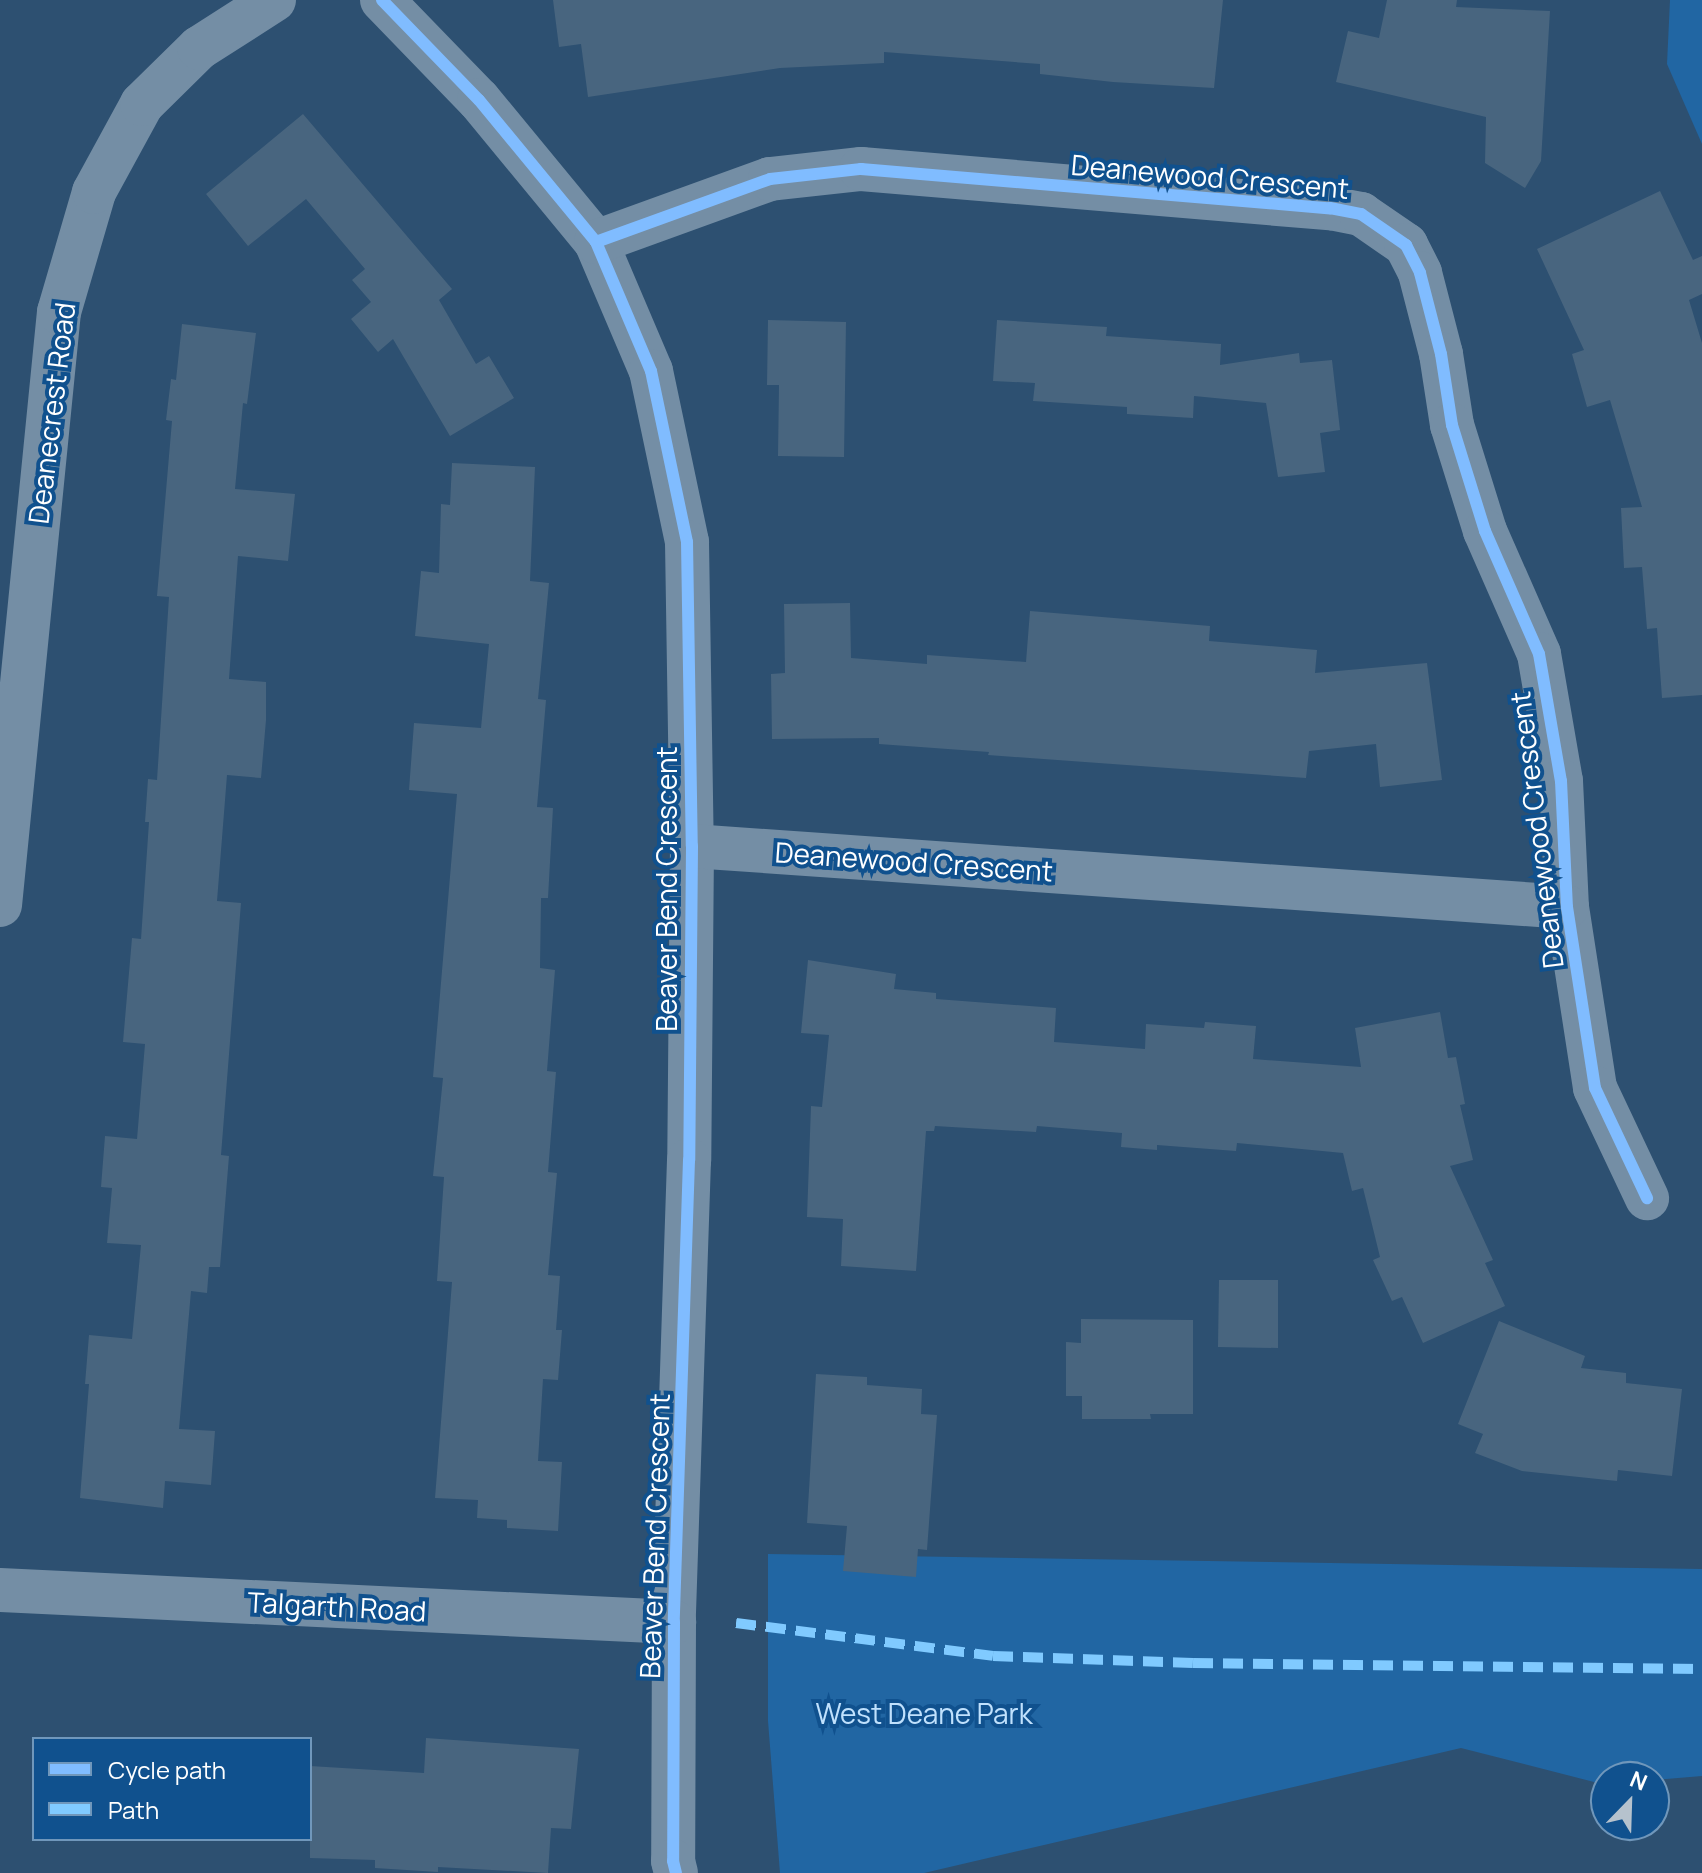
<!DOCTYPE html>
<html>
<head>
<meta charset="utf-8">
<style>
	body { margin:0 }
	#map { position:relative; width:1702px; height:1873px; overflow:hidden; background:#2d5071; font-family:Manrope,sans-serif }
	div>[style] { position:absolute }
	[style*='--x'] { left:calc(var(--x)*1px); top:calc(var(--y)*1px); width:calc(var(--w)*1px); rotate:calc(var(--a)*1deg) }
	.green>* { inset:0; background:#2166a3 }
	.building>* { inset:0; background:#48657f }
	.minor>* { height:44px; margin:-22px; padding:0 22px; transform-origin:22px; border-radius:22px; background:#748ea5 }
	.quiet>* { height:10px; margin-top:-5px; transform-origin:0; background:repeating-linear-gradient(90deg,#80caff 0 20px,transparent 0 30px) }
	.cycleway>* { height:12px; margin:-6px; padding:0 6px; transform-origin:6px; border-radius:6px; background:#80bcff }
	span { translate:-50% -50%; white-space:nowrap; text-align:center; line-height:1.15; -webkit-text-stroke:8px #10518e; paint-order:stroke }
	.street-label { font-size:28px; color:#fff }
	.park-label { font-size:28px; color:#c0e1fd }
	.legend { position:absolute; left:32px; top:1737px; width:280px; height:104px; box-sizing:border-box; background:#10518e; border:2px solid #7097bb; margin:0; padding:10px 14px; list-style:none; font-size:24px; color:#fff }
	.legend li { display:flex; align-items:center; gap:16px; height:40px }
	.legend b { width:40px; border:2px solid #7097bb }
	.north { position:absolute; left:1590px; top:1761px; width:80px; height:80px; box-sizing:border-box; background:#10518e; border:2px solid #7097bb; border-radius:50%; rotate:23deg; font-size:22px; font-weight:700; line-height:32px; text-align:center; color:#fff }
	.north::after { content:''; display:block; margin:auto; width:28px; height:36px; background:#b6c2cd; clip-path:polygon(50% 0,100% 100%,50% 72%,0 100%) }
</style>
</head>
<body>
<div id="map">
	<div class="green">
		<i style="clip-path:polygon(1670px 0,1702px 0,1702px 144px,1667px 64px)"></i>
		<i style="clip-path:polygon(768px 1554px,1702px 1569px,1702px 1776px,1654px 1780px,1654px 1777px,1606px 1777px,1606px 1782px,1598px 1783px,1461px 1748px,924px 1873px,780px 1873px,768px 1721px)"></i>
	</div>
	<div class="building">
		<i style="clip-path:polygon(553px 0,1223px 0,1214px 88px,1113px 82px,1040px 74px,1040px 64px,884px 52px,884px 63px,780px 68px,588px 97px,581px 44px,559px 47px)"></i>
		<i style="clip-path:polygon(1387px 0,1457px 0,1456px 7px,1550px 11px,1541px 161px,1525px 188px,1485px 163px,1486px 117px,1336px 82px,1348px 31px,1379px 38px)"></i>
		<i style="clip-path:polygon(303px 114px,452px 289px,439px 300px,476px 364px,489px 356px,514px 398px,450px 436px,393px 339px,378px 352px,351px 319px,371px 302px,352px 280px,365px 269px,306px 199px,248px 246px,206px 194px)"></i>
		<i style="clip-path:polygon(1660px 191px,1693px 260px,1702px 256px,1702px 294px,1689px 300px,1702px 343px,1702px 695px,1662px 698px,1657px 628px,1647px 629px,1642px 567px,1624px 568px,1621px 508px,1642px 507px,1610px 400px,1587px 407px,1572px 354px,1584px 350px,1537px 249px)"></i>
		<i style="clip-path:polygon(768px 320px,846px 322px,844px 457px,778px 456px,779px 385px,767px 385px)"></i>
		<i style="clip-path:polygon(997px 320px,1107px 327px,1106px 336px,1221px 344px,1220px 365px,1299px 353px,1300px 363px,1332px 360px,1340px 430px,1320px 433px,1325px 472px,1278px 477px,1266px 403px,1194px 396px,1193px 418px,1127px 414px,1127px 407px,1033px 401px,1035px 383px,993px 381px)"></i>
		<i style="clip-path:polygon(182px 324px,256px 333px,247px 404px,243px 403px,235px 489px,295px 494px,288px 561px,238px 556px,229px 679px,266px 682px,266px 720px,261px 778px,227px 775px,217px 901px,241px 903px,221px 1155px,229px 1156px,220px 1267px,209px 1267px,207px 1293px,191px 1291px,179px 1429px,215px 1431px,211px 1485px,165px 1481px,163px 1508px,80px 1498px,89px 1384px,85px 1384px,89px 1335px,132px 1339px,141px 1245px,107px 1243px,112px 1188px,101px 1187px,105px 1136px,137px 1139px,145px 1044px,123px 1042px,132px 938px,141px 939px,149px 822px,145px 822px,148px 779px,157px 780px,169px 597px,157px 596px,172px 421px,166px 420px,171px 379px,176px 380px)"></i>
		<i style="clip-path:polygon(452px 463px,535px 467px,530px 581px,549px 583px,538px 699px,546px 700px,537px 807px,553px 808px,548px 898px,541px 898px,540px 968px,555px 970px,547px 1071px,556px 1072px,548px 1172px,557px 1173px,548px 1275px,560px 1276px,556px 1330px,562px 1330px,558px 1380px,543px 1379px,538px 1461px,562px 1462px,558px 1531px,507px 1528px,507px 1520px,477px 1518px,478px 1500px,435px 1498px,452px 1282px,437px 1281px,444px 1177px,433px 1176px,443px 1078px,433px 1077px,457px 794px,409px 790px,414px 723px,481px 728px,489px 644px,415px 636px,421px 571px,439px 573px,441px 504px,450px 505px)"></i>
		<i style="clip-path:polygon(850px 603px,851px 658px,927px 664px,927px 655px,1026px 662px,1030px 611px,1210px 626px,1209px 641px,1317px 650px,1315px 673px,1427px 663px,1442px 780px,1380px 787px,1376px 744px,1309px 751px,1306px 778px,988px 755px,989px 752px,879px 744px,879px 738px,772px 739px,771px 674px,785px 673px,784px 604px)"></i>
		<i style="clip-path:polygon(808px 960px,896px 974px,894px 989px,936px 993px,936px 999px,1056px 1008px,1054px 1042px,1145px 1049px,1146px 1024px,1204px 1028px,1205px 1022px,1256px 1026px,1253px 1059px,1361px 1067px,1355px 1028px,1440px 1012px,1448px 1058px,1456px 1057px,1465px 1104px,1460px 1105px,1473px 1160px,1450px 1166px,1493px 1260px,1485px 1263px,1505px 1306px,1423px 1343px,1402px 1297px,1392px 1301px,1373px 1260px,1380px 1257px,1363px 1188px,1352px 1191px,1343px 1153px,1237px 1143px,1236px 1151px,1157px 1145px,1157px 1150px,1121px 1147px,1122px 1133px,1037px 1126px,1036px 1132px,935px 1126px,934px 1131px,926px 1131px,916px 1271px,841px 1266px,843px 1219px,807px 1217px,811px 1106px,822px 1107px,829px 1035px,801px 1033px)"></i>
		<i style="clip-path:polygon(1219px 1280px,1278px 1280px,1278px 1348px,1218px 1347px)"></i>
		<i style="clip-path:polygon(1081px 1319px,1193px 1320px,1193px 1414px,1150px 1414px,1151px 1419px,1082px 1419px,1082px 1396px,1066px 1396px,1066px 1342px,1081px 1343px)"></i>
		<i style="clip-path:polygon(1499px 1321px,1585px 1356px,1581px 1368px,1626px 1373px,1626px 1383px,1682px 1389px,1672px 1476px,1618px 1470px,1617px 1481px,1522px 1471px,1475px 1453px,1483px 1434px,1458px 1424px)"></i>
		<i style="clip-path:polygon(816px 1374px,867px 1377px,867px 1385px,922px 1389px,921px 1414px,937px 1415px,927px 1550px,918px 1549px,916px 1577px,843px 1571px,847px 1526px,807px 1523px)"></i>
		<i style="clip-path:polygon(426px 1738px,579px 1749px,571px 1829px,551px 1828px,548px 1873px,438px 1867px,438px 1872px,375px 1868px,375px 1860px,310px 1858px,310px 1766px,424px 1773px)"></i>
	</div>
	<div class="minor">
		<i style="--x:382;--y:0;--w:139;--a:45.9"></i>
		<i style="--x:479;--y:100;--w:184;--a:50.5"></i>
		<i style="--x:596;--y:242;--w:140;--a:66.9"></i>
		<i style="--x:651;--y:371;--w:175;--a:78.1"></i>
		<i style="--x:687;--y:542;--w:304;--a:89.1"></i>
		<i style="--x:692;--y:846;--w:314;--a:90.5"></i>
		<i style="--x:689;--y:1160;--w:462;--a:91.9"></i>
		<i style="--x:674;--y:1622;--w:239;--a:90.2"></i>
		<i style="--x:673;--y:1861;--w:12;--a:76"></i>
		<i style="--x:596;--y:242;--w:185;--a:-19.9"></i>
		<i style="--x:770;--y:179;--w:92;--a:-6.3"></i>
		<i style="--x:861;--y:169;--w:471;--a:4.8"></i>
		<i style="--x:1330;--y:208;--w:32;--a:11"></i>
		<i style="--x:1361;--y:214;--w:55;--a:34.6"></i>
		<i style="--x:1406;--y:245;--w:31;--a:63"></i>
		<i style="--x:1420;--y:273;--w:84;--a:75.5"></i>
		<i style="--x:1441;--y:354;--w:72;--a:81.2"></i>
		<i style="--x:1452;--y:425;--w:111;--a:72.7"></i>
		<i style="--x:1485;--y:531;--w:134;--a:66.3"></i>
		<i style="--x:1539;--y:654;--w:129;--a:80.2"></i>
		<i style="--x:1561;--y:781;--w:126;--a:87.3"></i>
		<i style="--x:1567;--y:907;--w:183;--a:81.2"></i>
		<i style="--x:1595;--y:1088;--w:122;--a:64.7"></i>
		<i style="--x:692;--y:846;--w:877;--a:3.99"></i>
		<i style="--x:0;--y:905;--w:596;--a:-84.32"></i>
		<i style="--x:59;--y:312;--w:125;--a:-73.7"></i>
		<i style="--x:94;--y:192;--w:100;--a:-61.4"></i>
		<i style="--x:142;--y:104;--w:80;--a:-44.5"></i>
		<i style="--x:199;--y:48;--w:89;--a:-32.6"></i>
		<i style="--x:0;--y:1590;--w:675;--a:2.72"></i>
	</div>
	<div class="quiet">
		<i style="--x:736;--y:1623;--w:259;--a:7.3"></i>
		<i style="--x:993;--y:1656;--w:200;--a:2"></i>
		<i style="--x:1193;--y:1663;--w:509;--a:0.68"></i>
	</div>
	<div class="cycleway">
		<i style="--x:382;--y:0;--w:139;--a:45.9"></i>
		<i style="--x:479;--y:100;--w:184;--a:50.5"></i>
		<i style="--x:596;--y:242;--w:140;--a:66.9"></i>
		<i style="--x:651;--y:371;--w:175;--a:78.1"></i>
		<i style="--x:687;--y:542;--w:304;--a:89.1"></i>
		<i style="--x:692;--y:846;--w:314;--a:90.5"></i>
		<i style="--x:689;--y:1160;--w:462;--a:91.9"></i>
		<i style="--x:674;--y:1622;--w:239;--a:90.2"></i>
		<i style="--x:673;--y:1861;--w:12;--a:76"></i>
		<i style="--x:596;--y:242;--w:185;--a:-19.9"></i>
		<i style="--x:770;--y:179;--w:92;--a:-6.3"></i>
		<i style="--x:861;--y:169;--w:471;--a:4.8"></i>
		<i style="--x:1330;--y:208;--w:32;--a:11"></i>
		<i style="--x:1361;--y:214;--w:55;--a:34.6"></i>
		<i style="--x:1406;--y:245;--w:31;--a:63"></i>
		<i style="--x:1420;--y:273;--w:84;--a:75.5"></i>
		<i style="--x:1441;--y:354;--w:72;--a:81.2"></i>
		<i style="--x:1452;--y:425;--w:111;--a:72.7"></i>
		<i style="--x:1485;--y:531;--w:134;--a:66.3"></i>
		<i style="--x:1539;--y:654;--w:129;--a:80.2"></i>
		<i style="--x:1561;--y:781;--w:126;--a:87.3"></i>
		<i style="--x:1567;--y:907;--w:183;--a:81.2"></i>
		<i style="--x:1595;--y:1088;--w:122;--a:64.7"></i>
	</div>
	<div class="street-label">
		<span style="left:1210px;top:176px;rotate:5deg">Deanewood Crescent</span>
		<span style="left:51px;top:413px;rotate:-83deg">Deanecrest Road</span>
		<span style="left:1536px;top:830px;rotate:-97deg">Deanewood Crescent</span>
		<span style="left:914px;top:861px;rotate:4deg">Deanewood Crescent</span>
		<span style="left:666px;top:889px;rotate:-90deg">Beaver Bend Crescent</span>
		<span style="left:654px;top:1536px;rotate:-88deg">Beaver Bend Crescent</span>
		<span style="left:337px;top:1606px;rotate:3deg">Talgarth Road</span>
	</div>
	<div class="park-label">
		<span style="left:924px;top:1713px">West Deane Park</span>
	</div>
	<ul class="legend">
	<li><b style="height:10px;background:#80bcff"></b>Cycle path</li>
	<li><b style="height:10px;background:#80caff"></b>Path</li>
	</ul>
	<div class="north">N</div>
</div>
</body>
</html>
